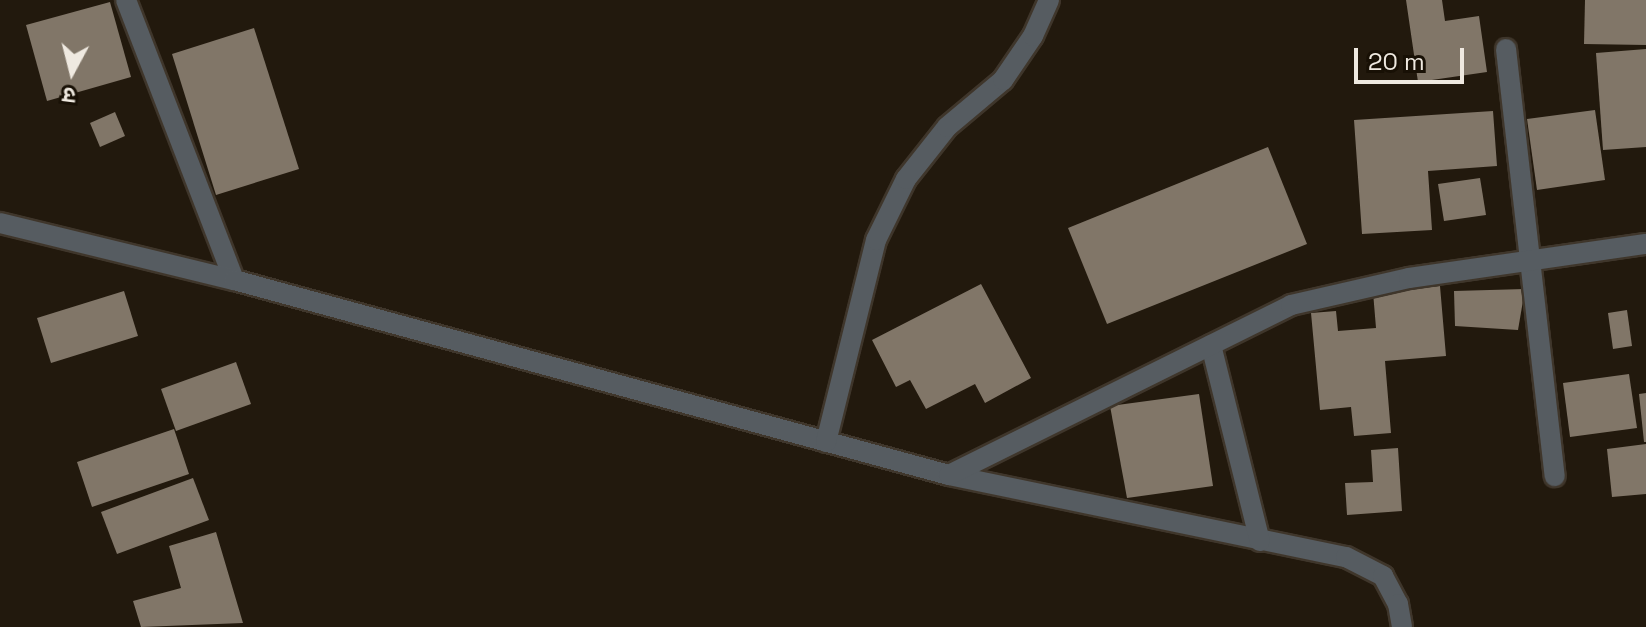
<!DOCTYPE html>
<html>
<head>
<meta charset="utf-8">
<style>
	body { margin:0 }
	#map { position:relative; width:1646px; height:627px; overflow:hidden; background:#22190d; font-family:"Space Grotesk","Noto Sans Devanagari",sans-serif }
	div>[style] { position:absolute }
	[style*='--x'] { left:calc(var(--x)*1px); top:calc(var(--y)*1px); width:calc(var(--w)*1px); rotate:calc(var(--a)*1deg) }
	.building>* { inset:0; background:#817668 }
	.roads { filter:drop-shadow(2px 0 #3f362b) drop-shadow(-2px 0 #3f362b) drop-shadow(0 2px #3f362b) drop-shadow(0 -2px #3f362b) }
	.street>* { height:20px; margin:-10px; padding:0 10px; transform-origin:10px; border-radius:10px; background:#565c61 }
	span { translate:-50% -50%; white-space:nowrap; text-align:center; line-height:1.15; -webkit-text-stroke:6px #181005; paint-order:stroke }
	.north { position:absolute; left:32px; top:32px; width:80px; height:80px; -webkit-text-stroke:6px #181005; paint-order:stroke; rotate:187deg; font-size:22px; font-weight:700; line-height:32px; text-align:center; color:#efe9e0 }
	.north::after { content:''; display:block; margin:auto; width:28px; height:36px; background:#efe9e0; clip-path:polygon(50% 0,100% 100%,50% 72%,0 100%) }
	.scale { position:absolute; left:1354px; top:48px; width:110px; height:36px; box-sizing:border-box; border:4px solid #efe9e0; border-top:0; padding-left:10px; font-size:24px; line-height:28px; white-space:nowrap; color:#efe9e0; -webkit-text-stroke:6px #181005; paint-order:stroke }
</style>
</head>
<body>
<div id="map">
	<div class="building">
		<i style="clip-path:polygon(1406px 0,1442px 0,1445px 21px,1479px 16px,1487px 72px,1418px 82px)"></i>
		<i style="clip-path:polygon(1585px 0,1646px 0,1646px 45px,1584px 44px)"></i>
		<i style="clip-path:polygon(110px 2px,131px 77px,47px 101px,26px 25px)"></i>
		<i style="clip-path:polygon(254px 28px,299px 169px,216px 195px,172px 54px)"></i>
		<i style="clip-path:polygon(1646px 49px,1646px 147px,1603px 150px,1596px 53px)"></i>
		<i style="clip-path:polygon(1595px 110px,1605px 180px,1537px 190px,1527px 119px)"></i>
		<i style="clip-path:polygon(1493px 111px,1497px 166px,1428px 171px,1432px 230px,1362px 234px,1354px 120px)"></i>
		<i style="clip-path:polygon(115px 112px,125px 136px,100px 147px,90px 123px)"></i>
		<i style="clip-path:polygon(1268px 147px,1307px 244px,1107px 324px,1068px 228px)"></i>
		<i style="clip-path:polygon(1480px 178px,1486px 215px,1444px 221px,1438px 184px)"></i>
		<i style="clip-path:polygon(981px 284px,1031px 378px,985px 403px,975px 384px,926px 409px,910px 380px,896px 387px,872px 340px)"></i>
		<i style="clip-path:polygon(1440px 286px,1446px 356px,1385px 361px,1391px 433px,1354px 436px,1351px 407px,1320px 410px,1311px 313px,1336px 311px,1338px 331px,1376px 328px,1373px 292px)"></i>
		<i style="clip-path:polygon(1525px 289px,1518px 330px,1455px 326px,1454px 291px)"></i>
		<i style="clip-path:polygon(124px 291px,138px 336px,51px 363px,37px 318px)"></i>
		<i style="clip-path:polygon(1627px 310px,1632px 346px,1613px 349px,1608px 313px)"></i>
		<i style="clip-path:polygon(236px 362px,251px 404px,176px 431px,161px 389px)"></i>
		<i style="clip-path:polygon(1629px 374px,1637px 428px,1570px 437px,1563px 383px)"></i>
		<i style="clip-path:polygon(1646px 393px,1646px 442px,1644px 442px,1639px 394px)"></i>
		<i style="clip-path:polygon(1199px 394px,1213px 486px,1127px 498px,1110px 406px)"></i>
		<i style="clip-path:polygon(174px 429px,189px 474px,92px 507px,77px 462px)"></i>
		<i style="clip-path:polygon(1646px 444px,1646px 494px,1612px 497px,1607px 449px)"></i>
		<i style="clip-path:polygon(1398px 448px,1402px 511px,1347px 515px,1345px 483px,1373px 482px,1371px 450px)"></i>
		<i style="clip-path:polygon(193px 478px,209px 520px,117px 554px,101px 512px)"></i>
		<i style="clip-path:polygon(216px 532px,243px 623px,141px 627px,133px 601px,181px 588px,169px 546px)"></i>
	</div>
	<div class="roads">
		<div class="street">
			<i style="--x:126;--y:0;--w:300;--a:68.9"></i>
			<i style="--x:1506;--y:49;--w:430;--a:83.5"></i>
			<i style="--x:0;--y:223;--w:241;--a:13.7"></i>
			<i style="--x:234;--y:280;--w:741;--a:15.26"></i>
			<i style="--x:949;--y:475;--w:405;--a:11.7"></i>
			<i style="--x:1346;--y:557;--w:42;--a:27.2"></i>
			<i style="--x:1383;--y:576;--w:32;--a:62"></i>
			<i style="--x:1398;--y:604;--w:23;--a:80"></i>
			<i style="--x:1211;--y:345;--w:202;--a:76"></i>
			<i style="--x:826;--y:442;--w:208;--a:-76.1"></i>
			<i style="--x:876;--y:240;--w:68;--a:-63.8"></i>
			<i style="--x:906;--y:179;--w:66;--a:-51.7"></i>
			<i style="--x:947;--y:127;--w:73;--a:-40"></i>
			<i style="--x:1003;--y:80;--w:53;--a:-55.7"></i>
			<i style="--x:1033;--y:36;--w:39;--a:-66"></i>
			<i style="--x:949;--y:475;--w:382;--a:-26.4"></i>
			<i style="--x:1291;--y:305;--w:121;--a:-12.9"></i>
			<i style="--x:1409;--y:278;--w:239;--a:-8.2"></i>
		</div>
	</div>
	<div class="north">उ</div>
	<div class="scale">20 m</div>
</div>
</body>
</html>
